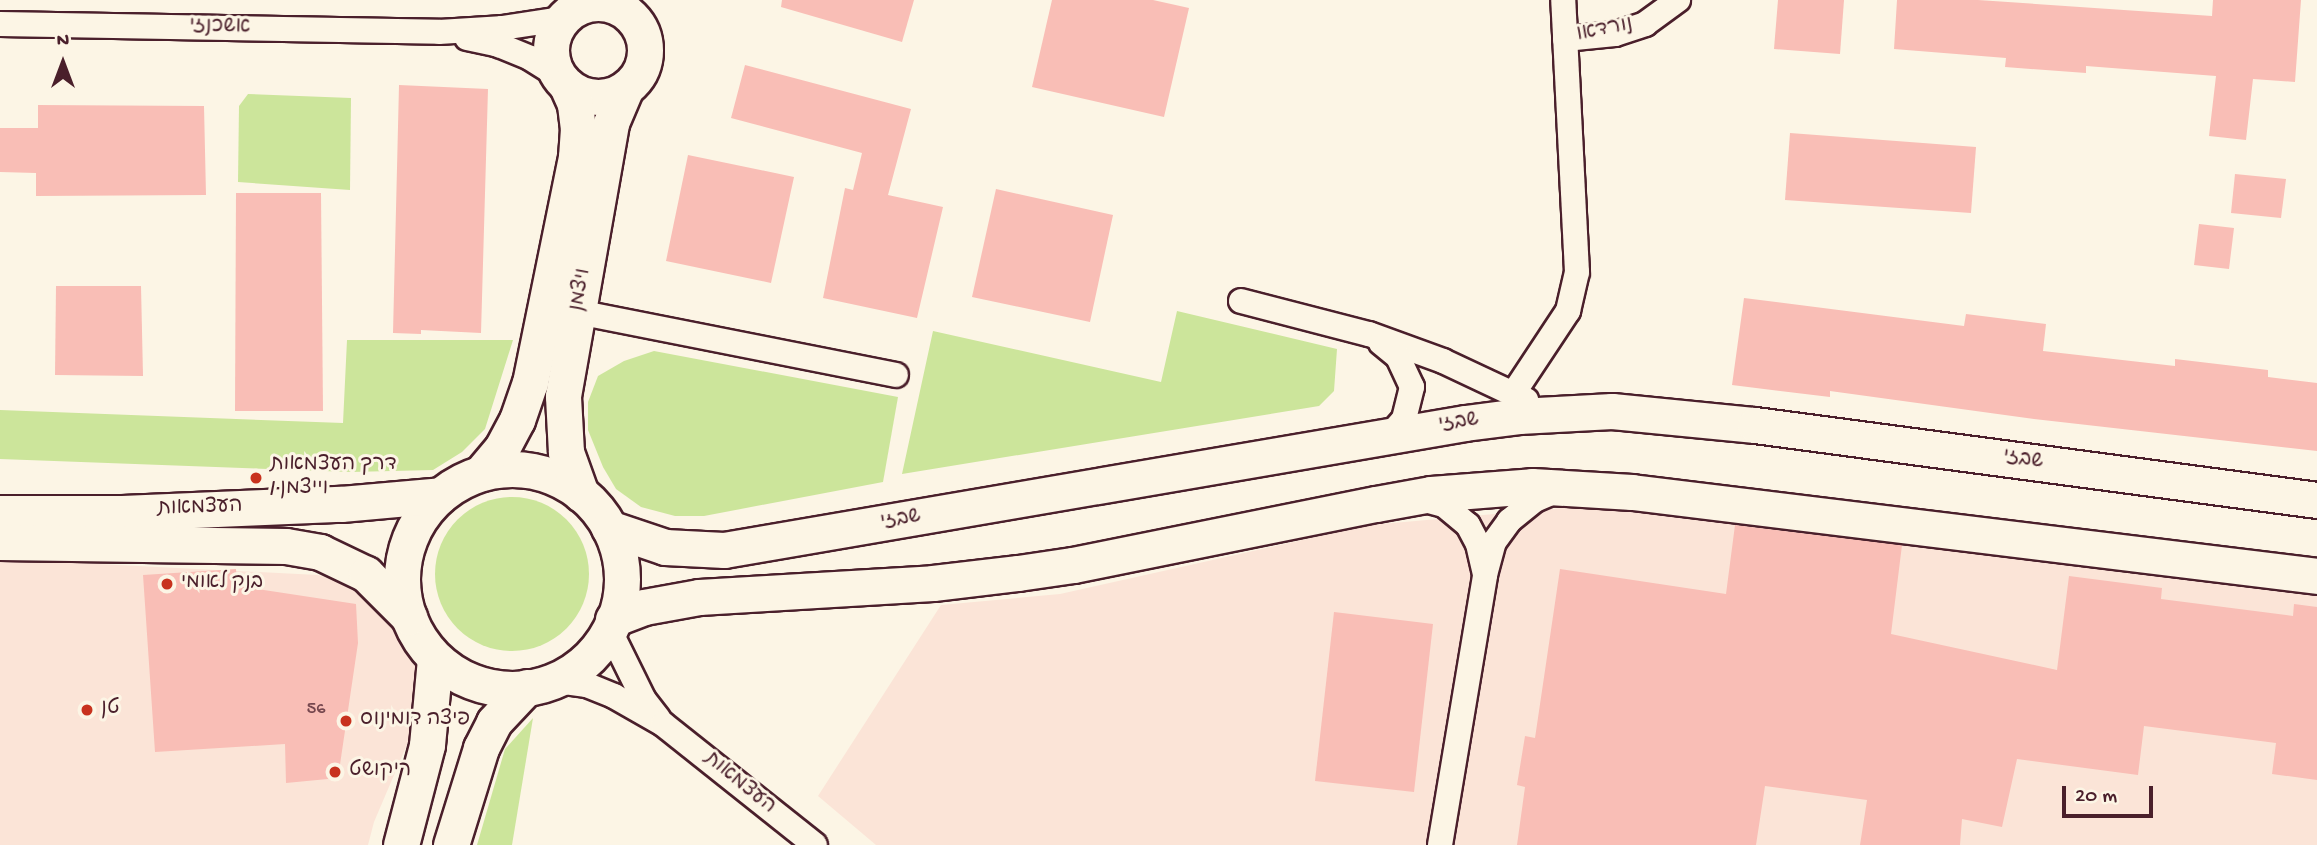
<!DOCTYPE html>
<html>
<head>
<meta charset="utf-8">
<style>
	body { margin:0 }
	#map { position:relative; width:2317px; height:845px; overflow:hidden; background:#fcf5e5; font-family:"Gochi Hand","Playpen Sans Hebrew",sans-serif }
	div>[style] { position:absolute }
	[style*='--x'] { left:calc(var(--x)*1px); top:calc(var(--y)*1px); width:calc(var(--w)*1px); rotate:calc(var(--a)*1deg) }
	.built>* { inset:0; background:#fbe4d7 }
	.green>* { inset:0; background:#cce59b }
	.round { border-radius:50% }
	.building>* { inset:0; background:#f9beb6 }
	.roads { filter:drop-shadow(2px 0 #4a1f2b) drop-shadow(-2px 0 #4a1f2b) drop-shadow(0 2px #4a1f2b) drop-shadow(0 -2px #4a1f2b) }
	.street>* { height:24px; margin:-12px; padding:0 12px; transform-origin:12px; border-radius:12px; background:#fcf5e5 }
	.secondary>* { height:35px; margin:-17.5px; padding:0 17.5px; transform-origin:17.5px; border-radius:17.5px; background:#fcf5e5 }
	.secondary>.ring { margin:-17.5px; padding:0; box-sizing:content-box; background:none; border:35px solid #fcf5e5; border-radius:50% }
	.dots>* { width:19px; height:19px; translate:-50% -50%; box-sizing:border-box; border:4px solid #fcf5e5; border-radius:50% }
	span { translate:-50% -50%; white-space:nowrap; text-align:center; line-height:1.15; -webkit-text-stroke:6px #fcf5e5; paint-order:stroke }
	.number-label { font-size:18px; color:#76474e }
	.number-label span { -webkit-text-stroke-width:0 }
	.street-label { font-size:21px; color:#4a1f2b }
	.poi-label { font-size:21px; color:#4a1f2b }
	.left { translate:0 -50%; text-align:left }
	.north { position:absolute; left:28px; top:28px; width:70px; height:70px; -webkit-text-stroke:5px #fcf5e5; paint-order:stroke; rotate:0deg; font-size:19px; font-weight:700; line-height:28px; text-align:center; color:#4a1f2b }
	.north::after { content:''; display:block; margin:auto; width:24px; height:32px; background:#4a1f2b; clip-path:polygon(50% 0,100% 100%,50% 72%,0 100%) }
	.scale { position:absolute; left:2062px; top:786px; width:91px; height:32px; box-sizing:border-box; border:4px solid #4a1f2b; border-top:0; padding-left:9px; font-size:21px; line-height:24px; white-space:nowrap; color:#4a1f2b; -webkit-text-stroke:5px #fcf5e5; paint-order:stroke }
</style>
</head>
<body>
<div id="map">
	<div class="built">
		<i style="clip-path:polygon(1693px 505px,2317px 584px,2317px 845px,876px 845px,818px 796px,941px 605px,1060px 594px,1370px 525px,1562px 508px)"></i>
		<i style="clip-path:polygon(0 559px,318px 575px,347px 584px,407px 641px,426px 675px,420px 714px,374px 822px,368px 845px,0 845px)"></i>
	</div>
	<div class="green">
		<i style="clip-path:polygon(248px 94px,351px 98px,350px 190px,238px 182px,239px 106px)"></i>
		<i style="clip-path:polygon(1177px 311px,1337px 349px,1334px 391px,1319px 406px,902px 474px,933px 331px,1161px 382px)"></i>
		<i style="clip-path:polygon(347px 340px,513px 340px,485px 429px,462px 452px,433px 470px,351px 472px,0 459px,0 410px,343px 423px)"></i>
		<i style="clip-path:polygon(654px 351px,898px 397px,883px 482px,704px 516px,675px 516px,641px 507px,616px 489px,603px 467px,588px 430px,588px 402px,598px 376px,624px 361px)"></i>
		<i class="round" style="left:435px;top:497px;width:154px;height:154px"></i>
		<i style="clip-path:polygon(533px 718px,512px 845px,477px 845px,505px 749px)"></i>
	</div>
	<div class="building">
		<i style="clip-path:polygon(782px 0,914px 0,902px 42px,781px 7px)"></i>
		<i style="clip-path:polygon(1052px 0,1153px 0,1189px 8px,1164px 117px,1032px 87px)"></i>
		<i style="clip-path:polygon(1778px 0,1844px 0,1840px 54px,1774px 49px)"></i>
		<i style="clip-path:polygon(1897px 0,1978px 0,2212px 16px,2213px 0,2301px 0,2295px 82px,2253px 79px,2246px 140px,2209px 136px,2216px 76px,2086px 66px,2086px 73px,2005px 67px,2006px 58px,1894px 49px)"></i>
		<i style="clip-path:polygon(745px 65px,911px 109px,888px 195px,943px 207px,917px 318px,823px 298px,845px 188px,853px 190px,862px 153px,731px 118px)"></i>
		<i style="clip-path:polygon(399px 85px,488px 89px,481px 333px,421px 330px,421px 334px,393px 333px)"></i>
		<i style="clip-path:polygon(38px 105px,204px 106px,206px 195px,36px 196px,36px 173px,0 172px,0 128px,38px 128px)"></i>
		<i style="clip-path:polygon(1790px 133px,1976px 147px,1971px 213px,1785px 200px)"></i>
		<i style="clip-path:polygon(688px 155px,794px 177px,771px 283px,666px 261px)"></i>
		<i style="clip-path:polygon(2235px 174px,2286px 179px,2281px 218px,2231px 213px)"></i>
		<i style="clip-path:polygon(996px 189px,1113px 215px,1090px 322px,972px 297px)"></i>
		<i style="clip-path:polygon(236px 193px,321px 193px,323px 411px,235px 411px)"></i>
		<i style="clip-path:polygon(2199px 224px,2234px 228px,2229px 269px,2194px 265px)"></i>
		<i style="clip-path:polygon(56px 286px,141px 286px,143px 376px,55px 375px)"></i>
		<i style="clip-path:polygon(1744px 298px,1964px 326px,1966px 314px,2046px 324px,2043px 351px,2175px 366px,2175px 359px,2268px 370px,2268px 377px,2317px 383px,2317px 451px,2034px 419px,1830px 391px,1830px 397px,1732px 385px)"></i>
		<i style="clip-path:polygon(1735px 525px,1902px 545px,1891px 634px,2057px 670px,2069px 576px,2162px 588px,2161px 599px,2293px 616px,2294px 604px,2317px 607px,2317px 780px,2272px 774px,2276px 743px,2144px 726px,2138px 775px,2017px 759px,2002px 827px,1962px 819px,1960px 845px,1860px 845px,1867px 800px,1765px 786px,1756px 845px,1517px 845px,1525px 787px,1517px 785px,1525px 736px,1535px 738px,1560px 569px,1726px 594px)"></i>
		<i style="clip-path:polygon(236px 569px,237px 586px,356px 604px,358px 643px,338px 778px,286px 783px,285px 744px,155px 752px,143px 575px)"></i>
		<i style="clip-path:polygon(1334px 612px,1433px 624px,1414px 792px,1315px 781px)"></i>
	</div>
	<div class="roads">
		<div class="street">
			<i style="--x:0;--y:24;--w:439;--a:1"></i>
			<i style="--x:439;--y:32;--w:63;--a:-3.6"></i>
			<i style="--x:502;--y:28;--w:61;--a:-8.5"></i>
			<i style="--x:467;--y:38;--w:30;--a:12"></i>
			<i style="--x:496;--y:44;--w:37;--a:22"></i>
			<i style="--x:530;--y:58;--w:32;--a:32"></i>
			<i style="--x:1565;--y:39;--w:50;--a:-5.7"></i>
			<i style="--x:1615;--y:34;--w:32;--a:-18"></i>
			<i style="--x:1645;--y:24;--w:41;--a:-36"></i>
			<i style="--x:1241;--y:301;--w:132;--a:14.5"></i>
			<i style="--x:1369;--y:334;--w:79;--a:20"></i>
			<i style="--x:1443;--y:361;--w:92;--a:25.2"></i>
			<i style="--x:578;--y:312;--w:324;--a:11.2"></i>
			<i style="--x:1381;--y:343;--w:22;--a:39"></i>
			<i style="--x:1398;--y:357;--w:33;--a:65"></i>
			<i style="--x:1412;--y:387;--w:33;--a:104"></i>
			<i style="--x:1404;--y:419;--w:23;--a:131"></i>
			<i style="--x:1513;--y:394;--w:100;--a:-56.5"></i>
			<i style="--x:1568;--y:311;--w:40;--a:-77"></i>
			<i style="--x:1577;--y:272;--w:272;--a:-92.9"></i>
			<i style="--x:1421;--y:499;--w:24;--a:15"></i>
			<i style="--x:1444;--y:505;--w:31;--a:40"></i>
			<i style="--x:1468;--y:525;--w:21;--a:62"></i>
			<i style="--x:1478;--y:544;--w:31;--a:77"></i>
			<i style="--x:609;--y:629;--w:79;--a:63.8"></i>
			<i style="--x:644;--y:700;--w:23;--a:52"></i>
			<i style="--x:550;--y:680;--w:37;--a:8"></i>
			<i style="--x:587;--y:685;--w:29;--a:22"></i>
			<i style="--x:614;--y:696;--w:56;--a:29.7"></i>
			<i style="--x:663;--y:724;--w:194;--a:38.5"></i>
			<i style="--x:1440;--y:845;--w:274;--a:-80.5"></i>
			<i style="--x:1485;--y:575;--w:34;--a:-75"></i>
			<i style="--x:1494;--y:542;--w:26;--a:-54"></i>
			<i style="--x:1509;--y:521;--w:33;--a:-39"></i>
			<i style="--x:1535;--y:500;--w:28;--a:-23"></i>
		</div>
		<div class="secondary">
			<i class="ring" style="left:551px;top:3px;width:59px;height:59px"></i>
			<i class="ring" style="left:402px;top:469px;width:185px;height:185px"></i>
			<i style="--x:481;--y:473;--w:33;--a:-50"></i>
			<i style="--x:502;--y:448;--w:32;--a:-62"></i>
			<i style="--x:517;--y:420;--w:39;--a:-71"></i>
			<i style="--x:530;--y:383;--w:231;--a:-78.5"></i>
			<i style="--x:576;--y:157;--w:28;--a:-86"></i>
			<i style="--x:578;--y:129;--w:25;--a:-97"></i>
			<i style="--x:575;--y:104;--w:20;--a:-114"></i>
			<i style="--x:581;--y:494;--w:45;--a:-109.7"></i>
			<i style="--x:566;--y:452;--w:56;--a:-93.1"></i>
			<i style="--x:563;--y:396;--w:277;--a:-80"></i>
			<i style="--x:611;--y:123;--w:38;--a:-67"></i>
			<i style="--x:0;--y:513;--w:122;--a:0"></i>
			<i style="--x:122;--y:513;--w:219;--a:-2.4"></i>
			<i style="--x:341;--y:504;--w:100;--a:-5.1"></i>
			<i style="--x:609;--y:528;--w:59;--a:18.7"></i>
			<i style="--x:665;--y:547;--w:59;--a:2.9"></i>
			<i style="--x:724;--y:550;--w:752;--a:-9.73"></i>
			<i style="--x:1465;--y:423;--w:54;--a:-7.4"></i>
			<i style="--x:1519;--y:416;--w:93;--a:-3.1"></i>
			<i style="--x:1612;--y:411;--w:144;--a:5.6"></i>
			<i style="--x:1755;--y:425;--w:567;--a:7.6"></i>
			<i style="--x:0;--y:542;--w:286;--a:0.8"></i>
			<i style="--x:286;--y:546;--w:35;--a:10"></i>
			<i style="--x:320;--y:552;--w:51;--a:25.6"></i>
			<i style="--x:366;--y:574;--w:61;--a:45"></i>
			<i style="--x:613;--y:619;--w:33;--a:-21"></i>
			<i style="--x:644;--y:607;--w:56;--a:-10.3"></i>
			<i style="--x:699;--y:597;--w:234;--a:-3.4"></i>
			<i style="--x:933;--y:583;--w:86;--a:-6.7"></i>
			<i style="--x:1018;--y:573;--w:56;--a:-8.3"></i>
			<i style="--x:1073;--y:565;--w:309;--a:-11.4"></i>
			<i style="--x:1376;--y:504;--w:56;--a:-10.3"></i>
			<i style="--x:1431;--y:494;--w:101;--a:-4.5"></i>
			<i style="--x:1532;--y:486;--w:100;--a:3.4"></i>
			<i style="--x:1632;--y:492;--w:690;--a:6.99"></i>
			<i style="--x:401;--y:845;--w:103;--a:-75.4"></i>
			<i style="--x:427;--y:745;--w:87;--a:-84.7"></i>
			<i style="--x:451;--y:845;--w:102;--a:-72.8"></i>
			<i style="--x:481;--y:748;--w:29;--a:-63"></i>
			<i style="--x:494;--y:722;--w:48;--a:-46.7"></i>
		</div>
	</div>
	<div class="dots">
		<i style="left:256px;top:478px;background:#c8321e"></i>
		<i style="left:167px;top:584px;background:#c8321e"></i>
		<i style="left:87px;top:710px;background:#c8321e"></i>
		<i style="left:346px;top:721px;background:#c8321e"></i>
		<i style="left:335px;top:772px;background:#c8321e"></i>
	</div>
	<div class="number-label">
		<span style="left:316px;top:710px">56</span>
	</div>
	<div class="street-label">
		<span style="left:220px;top:28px;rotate:1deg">אשכנזי</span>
		<span style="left:1605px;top:31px;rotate:-11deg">נורדאו</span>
		<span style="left:582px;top:290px;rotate:-80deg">ויצמן</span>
		<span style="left:1459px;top:424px;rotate:-9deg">שבזי</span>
		<span style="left:2023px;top:461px;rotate:8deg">שבזי</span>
		<span style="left:200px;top:509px;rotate:-2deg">העצמאות</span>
		<span style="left:901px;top:521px;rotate:-10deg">שבזי</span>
		<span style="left:739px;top:784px;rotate:39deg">העצמאות</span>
	</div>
	<div class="poi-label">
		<span class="left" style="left:270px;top:478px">דרך העצמאות<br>/ וייצמן</span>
		<span class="left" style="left:181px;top:584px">בנק לאומי</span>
		<span class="left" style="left:101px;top:710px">טן</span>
		<span class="left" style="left:360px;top:721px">פיצה דומינוס</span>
		<span class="left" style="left:349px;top:772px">ריקושט</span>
	</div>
	<div class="north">N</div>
	<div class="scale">20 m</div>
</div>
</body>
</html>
